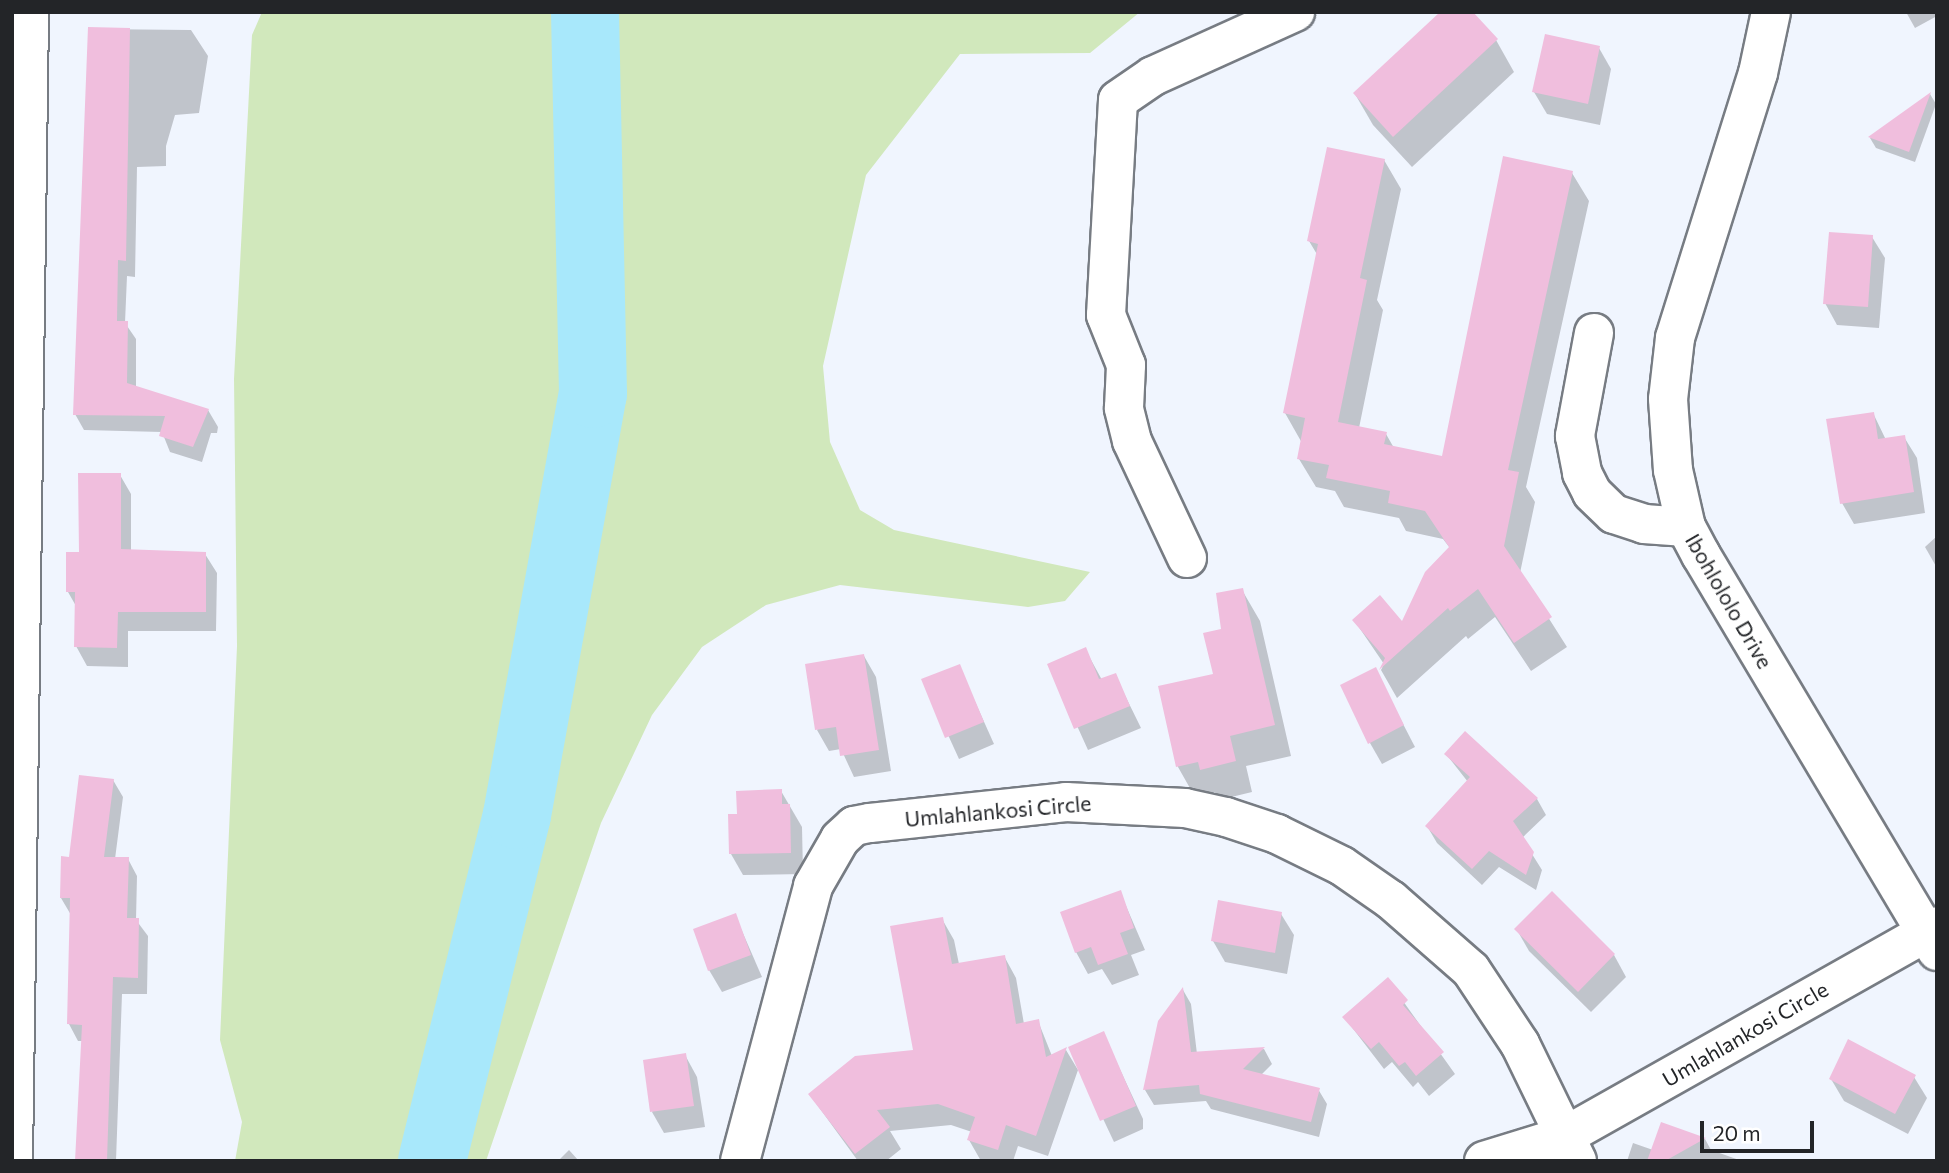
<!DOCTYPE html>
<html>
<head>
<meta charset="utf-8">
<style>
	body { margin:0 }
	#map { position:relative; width:1949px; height:1173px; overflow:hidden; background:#f0f5fe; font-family:Commissioner,sans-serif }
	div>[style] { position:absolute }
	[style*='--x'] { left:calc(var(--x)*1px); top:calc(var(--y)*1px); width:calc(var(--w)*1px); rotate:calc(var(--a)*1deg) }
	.green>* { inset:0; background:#d1e8bc }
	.shadow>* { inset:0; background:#0003 }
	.river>* { height:68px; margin:-34px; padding:0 34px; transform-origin:34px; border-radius:34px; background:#a8e8fb }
	.building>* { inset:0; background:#f0bedd }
	.roads { filter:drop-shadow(2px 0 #777c83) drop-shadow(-2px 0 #777c83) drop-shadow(0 2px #777c83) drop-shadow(0 -2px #777c83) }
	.minor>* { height:38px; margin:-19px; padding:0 19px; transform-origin:19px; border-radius:19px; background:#fff }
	span { translate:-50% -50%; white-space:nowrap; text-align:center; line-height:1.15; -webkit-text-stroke:7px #fff; paint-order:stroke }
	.street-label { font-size:21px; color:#232528 }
	.frame { position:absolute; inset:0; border:14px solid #232528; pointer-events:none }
	.scale { position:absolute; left:1700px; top:1121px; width:114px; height:32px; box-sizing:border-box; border:4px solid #232528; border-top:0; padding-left:9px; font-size:21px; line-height:24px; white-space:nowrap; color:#232528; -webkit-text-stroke:5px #fff; paint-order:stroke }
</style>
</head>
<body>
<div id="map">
	<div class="green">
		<i style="clip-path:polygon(262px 12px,1140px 12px,1090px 53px,960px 54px,866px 175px,823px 366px,830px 442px,860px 510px,894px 530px,1090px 572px,1065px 601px,1028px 607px,840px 585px,766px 605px,702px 647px,652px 715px,601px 823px,486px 1161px,235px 1161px,242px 1122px,220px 1040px,237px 646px,234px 379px,252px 35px)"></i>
	</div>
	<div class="shadow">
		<i style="clip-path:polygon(1906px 12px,1937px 12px,1937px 16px,1915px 28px)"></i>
		<i style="clip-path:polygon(90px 29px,191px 30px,208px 56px,199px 113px,175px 115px,166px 146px,166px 166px,137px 167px,135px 277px,127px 276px,125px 323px,136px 339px,136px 387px,208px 410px,218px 427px,217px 433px,211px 433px,202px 462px,170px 452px,162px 432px,84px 430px,75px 414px)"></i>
		<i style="clip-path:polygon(1496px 40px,1514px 72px,1412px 167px,1373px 125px,1355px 94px)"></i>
		<i style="clip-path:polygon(1599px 48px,1611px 69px,1600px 125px,1547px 114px,1534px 92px)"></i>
		<i style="clip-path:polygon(1930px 94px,1936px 104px,1915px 162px,1876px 148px,1870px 138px)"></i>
		<i style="clip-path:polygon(1384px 160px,1401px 189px,1377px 300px,1383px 310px,1359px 428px,1386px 434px,1394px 448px,1443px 458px,1572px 173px,1589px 201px,1526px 487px,1535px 502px,1520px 573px,1567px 647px,1531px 671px,1495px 617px,1468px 639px,1466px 636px,1397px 698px,1381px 670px,1384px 664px,1354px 620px,1402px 624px,1450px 548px,1443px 539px,1406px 531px,1399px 518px,1344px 507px,1335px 491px,1316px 487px,1299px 459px,1302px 443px,1285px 413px,1318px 256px,1309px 241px)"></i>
		<i style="clip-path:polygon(1872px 237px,1885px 258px,1879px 328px,1837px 325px,1825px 303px)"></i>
		<i style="clip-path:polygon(1873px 413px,1886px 440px,1904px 437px,1917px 458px,1925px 513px,1854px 524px,1842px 503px)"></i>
		<i style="clip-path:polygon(120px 475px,131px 494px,131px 551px,205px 554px,217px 573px,216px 631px,128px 631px,128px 667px,87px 666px,76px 646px,76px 606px,68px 592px)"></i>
		<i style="clip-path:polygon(1937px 536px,1937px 568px,1925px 547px)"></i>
		<i style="clip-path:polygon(1242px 590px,1260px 621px,1291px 756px,1246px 766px,1252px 792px,1219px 800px,1215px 792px,1195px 797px,1178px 767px,1160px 687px,1215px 675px)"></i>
		<i style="clip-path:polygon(1085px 649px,1102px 680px,1115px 675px,1141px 728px,1088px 750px,1049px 664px)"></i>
		<i style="clip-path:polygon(864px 656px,876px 677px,891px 771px,854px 777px,841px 749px,829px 751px,817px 730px)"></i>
		<i style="clip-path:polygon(959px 666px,994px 744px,959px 759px,923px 680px)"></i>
		<i style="clip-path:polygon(1375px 670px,1415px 747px,1382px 764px,1370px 743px)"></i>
		<i style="clip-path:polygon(1446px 754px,1537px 799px,1546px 815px,1522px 838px,1542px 870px,1536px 890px,1499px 867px,1482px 885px,1437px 843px,1427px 826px,1468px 782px)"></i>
		<i style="clip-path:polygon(113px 780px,123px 797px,115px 859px,128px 859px,137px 876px,136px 920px,148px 936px,147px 994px,122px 994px,116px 1161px,77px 1161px,83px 1041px,78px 1041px,69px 1024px,71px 915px,61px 898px,70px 858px)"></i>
		<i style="clip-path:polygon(781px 791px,802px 827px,803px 874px,743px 875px,731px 854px,739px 816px)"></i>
		<i style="clip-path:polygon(1120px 892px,1145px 950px,1131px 955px,1139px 975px,1112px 985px,1102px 969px,1088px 974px,1076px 952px)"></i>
		<i style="clip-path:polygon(1552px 893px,1614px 955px,1626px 977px,1591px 1012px,1529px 951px,1517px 930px)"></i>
		<i style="clip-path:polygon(1281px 914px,1294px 935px,1287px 974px,1225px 962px,1213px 941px)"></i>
		<i style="clip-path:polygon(735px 915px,762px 977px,722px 992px,709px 970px)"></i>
		<i style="clip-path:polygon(942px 919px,954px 940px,959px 964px,1004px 956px,1016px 978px,1024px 1024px,1038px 1021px,1052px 1056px,1066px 1050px,1078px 1070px,1048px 1156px,1018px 1146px,1013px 1161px,981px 1161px,969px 1140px,972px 1132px,951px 1125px,890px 1131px,901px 1149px,886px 1161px,858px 1161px,810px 1095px,915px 1051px)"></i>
		<i style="clip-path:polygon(1388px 980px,1455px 1074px,1429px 1096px,1418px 1082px,1413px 1087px,1392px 1062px,1384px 1069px,1344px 1017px)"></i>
		<i style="clip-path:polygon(1183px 990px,1191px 1004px,1197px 1054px,1264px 1049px,1272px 1064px,1261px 1075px,1318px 1089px,1327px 1104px,1319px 1137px,1211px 1109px,1206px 1101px,1154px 1105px,1145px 1090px,1159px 1021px)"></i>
		<i style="clip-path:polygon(1103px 1033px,1143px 1119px,1143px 1129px,1114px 1142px,1081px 1072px)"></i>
		<i style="clip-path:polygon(685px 1055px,697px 1077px,705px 1127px,664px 1133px,652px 1112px)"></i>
		<i style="clip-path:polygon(1914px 1077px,1927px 1098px,1908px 1134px,1844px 1101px,1831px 1079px)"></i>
		<i style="clip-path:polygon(1662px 1124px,1705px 1139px,1711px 1150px,1742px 1161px,1627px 1161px,1633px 1143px,1653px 1150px)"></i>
		<i style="clip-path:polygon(569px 1150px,579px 1161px,558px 1161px)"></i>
	</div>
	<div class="river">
		<i style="--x:432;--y:1161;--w:356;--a:-76.2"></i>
		<i style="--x:517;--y:815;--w:428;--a:-79.8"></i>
		<i style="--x:593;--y:394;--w:382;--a:-91.2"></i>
	</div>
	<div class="building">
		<i style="clip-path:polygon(1440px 12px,1473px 12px,1498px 39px,1393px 137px,1353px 93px)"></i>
		<i style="clip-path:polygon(88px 27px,130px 28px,126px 261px,118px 260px,117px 321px,128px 321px,127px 383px,209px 409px,193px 447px,159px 436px,165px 416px,73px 415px)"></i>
		<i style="clip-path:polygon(1545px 34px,1600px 46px,1588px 104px,1532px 92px)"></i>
		<i style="clip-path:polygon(1931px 92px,1909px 152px,1868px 137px)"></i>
		<i style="clip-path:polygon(1327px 147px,1385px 159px,1360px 278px,1367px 280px,1338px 422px,1387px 432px,1384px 444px,1442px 456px,1503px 156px,1573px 171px,1508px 470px,1519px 472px,1504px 546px,1552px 617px,1514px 643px,1478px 589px,1450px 611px,1448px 608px,1379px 670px,1385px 658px,1352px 620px,1380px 595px,1402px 621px,1425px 572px,1449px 547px,1425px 511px,1388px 503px,1390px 491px,1326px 478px,1329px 465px,1297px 459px,1305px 418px,1283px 413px,1318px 244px,1307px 241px)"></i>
		<i style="clip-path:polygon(1829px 232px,1873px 235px,1868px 307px,1823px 304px)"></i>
		<i style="clip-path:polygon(1874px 412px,1878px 439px,1905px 435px,1914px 492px,1840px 504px,1826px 419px)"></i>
		<i style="clip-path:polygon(78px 473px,121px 473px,121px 549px,206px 552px,206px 612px,118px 612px,117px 648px,74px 647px,75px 592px,66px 592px,66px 552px,79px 552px)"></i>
		<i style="clip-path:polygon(1243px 588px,1275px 725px,1230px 736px,1236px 761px,1200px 770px,1198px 762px,1176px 767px,1158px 686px,1213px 674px,1203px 633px,1221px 629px,1216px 593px)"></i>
		<i style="clip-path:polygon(1086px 647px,1099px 679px,1116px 673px,1130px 706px,1074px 729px,1047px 664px)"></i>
		<i style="clip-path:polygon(864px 654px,879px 750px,840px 756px,836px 727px,815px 730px,805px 664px)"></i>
		<i style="clip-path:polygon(960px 664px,984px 722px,945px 738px,921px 679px)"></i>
		<i style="clip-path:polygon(1376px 667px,1404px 725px,1368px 744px,1340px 685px)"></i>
		<i style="clip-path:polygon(1465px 731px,1538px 798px,1513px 821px,1534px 852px,1526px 875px,1489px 851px,1472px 869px,1425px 826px,1470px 777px,1444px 754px)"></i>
		<i style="clip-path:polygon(79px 775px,114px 779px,104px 857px,129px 857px,127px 918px,139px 918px,138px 978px,113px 977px,107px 1161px,75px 1161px,82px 1025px,67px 1024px,70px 898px,60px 898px,61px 856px,69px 857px)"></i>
		<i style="clip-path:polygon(782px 789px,782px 804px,790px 804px,791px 853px,729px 854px,728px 814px,737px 814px,736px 791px)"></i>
		<i style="clip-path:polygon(1121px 890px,1134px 928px,1120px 933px,1128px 954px,1098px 965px,1091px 947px,1075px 953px,1060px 912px)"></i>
		<i style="clip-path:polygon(1552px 891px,1615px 954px,1578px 992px,1514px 929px)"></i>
		<i style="clip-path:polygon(1218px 900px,1282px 912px,1275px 953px,1211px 941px)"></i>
		<i style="clip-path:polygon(736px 913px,751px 955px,708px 971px,693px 929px)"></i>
		<i style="clip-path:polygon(943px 917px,952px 964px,1005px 955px,1016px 1024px,1039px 1019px,1046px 1057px,1067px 1047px,1036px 1136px,1006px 1125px,998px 1150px,967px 1140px,975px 1117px,938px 1104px,877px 1110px,890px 1127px,855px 1154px,808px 1094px,855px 1056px,913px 1050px,890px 926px)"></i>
		<i style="clip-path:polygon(1388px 977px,1408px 1000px,1403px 1005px,1444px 1052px,1416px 1076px,1405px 1062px,1399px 1066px,1379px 1042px,1371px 1049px,1342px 1017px)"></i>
		<i style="clip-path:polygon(1183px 987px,1191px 1052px,1265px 1047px,1243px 1069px,1320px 1088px,1311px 1122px,1200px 1094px,1199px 1085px,1143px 1090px,1158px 1021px)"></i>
		<i style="clip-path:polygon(1104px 1031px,1136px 1106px,1100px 1121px,1068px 1047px)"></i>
		<i style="clip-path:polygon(1848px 1039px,1916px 1075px,1895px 1114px,1829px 1079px)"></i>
		<i style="clip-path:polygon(686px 1053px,694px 1106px,650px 1112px,643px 1060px)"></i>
		<i style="clip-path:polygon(1661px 1122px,1706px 1138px,1665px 1161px,1647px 1161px)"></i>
	</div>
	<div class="roads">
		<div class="minor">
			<i style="--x:1771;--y:12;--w:62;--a:102"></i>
			<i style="--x:1758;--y:73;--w:278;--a:107.4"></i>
			<i style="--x:1675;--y:338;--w:61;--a:96.5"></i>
			<i style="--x:1668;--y:399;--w:71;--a:86"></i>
			<i style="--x:1673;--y:470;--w:58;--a:77.2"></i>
			<i style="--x:1686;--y:527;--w:32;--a:62"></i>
			<i style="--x:1701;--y:555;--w:461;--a:59.2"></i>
			<i style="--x:1594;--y:333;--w:105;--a:100.5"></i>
			<i style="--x:1575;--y:436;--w:38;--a:79"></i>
			<i style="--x:1582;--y:473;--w:22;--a:63"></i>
			<i style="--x:1592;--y:493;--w:30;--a:44"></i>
			<i style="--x:1614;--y:514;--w:32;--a:18"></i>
			<i style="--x:1644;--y:524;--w:42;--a:4.1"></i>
			<i style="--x:1187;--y:558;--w:129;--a:-115.2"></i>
			<i style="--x:1132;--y:441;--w:34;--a:-104"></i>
			<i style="--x:1124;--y:408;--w:43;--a:-87.3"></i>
			<i style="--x:1126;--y:365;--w:54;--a:-111.8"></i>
			<i style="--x:1106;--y:315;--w:215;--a:-86.8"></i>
			<i style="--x:1118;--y:100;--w:42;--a:-34.4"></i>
			<i style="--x:1153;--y:76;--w:156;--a:-24.3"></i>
			<i style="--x:13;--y:1161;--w:1149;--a:-89.2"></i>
			<i style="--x:740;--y:1161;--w:285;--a:-75.1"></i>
			<i style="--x:813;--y:886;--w:54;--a:-60.1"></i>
			<i style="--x:840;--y:839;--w:19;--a:-43"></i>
			<i style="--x:854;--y:826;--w:16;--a:-11"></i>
			<i style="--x:870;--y:823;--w:197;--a:-6.1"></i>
			<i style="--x:1066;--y:802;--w:119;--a:2.9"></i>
			<i style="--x:1185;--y:808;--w:42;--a:12.4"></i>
			<i style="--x:1226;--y:817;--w:54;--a:18.4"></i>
			<i style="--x:1277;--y:834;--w:72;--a:26.2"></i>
			<i style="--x:1342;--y:866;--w:60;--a:34.8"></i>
			<i style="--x:1391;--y:900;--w:106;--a:41.2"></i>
			<i style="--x:1471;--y:970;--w:89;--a:56.5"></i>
			<i style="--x:1520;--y:1044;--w:130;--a:64"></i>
			<i style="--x:1484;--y:1161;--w:85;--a:-17.2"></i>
			<i style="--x:1565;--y:1136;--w:427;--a:-29.4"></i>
		</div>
	</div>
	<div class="street-label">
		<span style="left:1729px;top:601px;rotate:60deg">Ibohlololo Drive</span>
		<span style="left:998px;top:811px;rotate:-5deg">Umlahlankosi Circle</span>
		<span style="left:1745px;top:1034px;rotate:-30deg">Umlahlankosi Circle</span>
	</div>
	<div class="frame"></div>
	<div class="scale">20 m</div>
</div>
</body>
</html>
